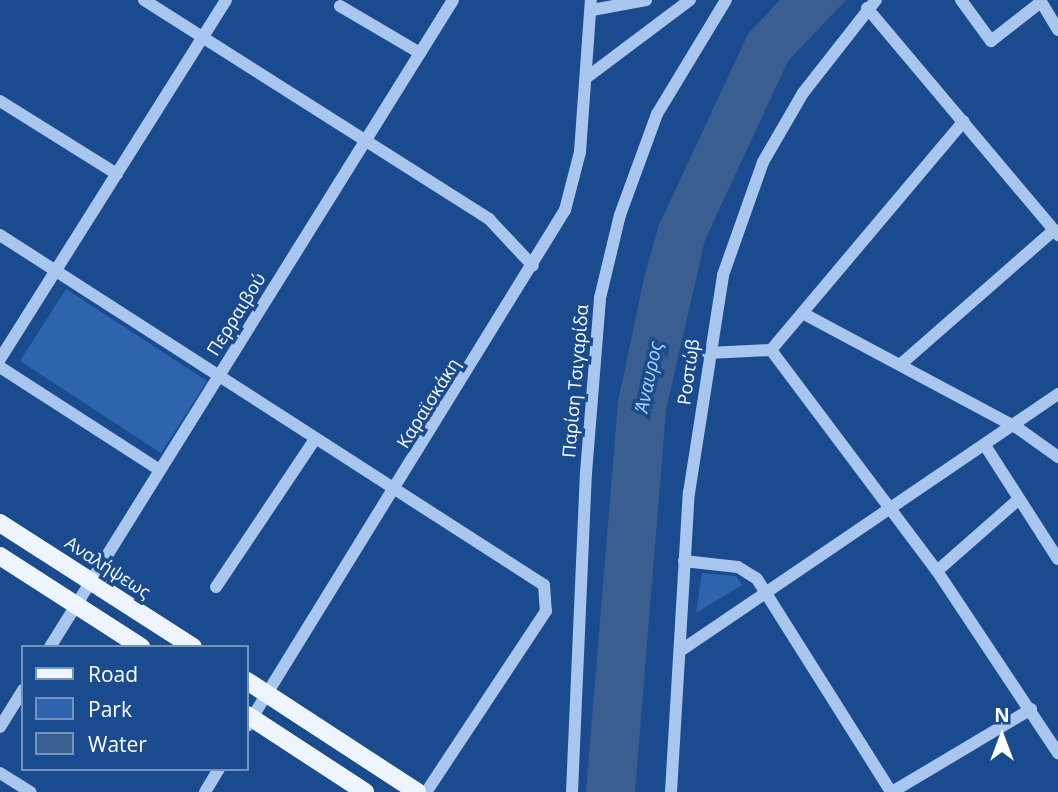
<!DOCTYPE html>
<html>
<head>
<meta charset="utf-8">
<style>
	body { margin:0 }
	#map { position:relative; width:1058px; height:792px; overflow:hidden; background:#1a4b8f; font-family:"Open Sans",sans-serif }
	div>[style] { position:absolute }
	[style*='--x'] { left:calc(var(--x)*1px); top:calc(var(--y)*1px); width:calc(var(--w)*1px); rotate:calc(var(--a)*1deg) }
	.green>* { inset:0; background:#2d64ad }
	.water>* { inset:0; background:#3b5e90 }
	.minor>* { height:12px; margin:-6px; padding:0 6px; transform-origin:6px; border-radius:6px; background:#a8c6ee }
	.major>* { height:18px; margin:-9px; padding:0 9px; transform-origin:9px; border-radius:9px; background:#eff5ff }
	span { translate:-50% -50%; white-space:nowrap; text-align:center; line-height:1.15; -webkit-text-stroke:7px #1a4b8f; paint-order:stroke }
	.street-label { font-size:18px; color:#fff }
	.water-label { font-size:19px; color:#b4d0f5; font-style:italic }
	.legend { position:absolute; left:21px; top:645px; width:228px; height:126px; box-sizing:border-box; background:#1a4b8f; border:2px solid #7693bc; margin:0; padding:9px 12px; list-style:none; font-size:21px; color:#fff }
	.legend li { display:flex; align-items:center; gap:14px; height:35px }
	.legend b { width:35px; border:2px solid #7693bc }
	.north { position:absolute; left:967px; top:701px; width:70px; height:70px; -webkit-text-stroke:5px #1a4b8f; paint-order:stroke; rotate:0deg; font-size:19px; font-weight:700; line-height:28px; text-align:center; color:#fff }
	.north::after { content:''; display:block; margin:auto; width:24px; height:32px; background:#fff; clip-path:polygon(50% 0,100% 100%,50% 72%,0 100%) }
</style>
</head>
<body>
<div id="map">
	<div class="green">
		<i style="clip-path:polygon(66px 289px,207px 381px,161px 453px,20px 361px)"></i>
		<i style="clip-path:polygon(702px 573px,736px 576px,742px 585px,696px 613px)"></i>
	</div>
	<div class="water">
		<i style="clip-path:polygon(780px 0,846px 0,788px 61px,705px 240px,666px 410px,635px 792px,586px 792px,618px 402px,644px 278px,659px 225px,748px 34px)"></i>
	</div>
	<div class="minor">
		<i style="--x:144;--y:0;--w:409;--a:32.4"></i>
		<i style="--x:489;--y:219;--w:64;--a:46.9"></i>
		<i style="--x:961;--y:0;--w:51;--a:53.8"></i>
		<i style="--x:991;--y:41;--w:63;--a:-38"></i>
		<i style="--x:1040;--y:0;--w:35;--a:59"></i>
		<i style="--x:340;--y:6;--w:93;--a:30.4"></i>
		<i style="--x:867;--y:8;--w:297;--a:49.9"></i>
		<i style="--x:592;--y:10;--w:55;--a:-10.5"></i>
		<i style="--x:586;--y:78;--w:130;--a:-36.9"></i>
		<i style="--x:0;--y:101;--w:138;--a:32"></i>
		<i style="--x:0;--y:235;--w:647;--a:32.76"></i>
		<i style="--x:544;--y:585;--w:26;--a:86"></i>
		<i style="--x:546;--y:611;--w:217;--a:123.5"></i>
		<i style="--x:806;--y:315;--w:238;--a:28.1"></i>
		<i style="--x:1016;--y:427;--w:52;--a:35.5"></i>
		<i style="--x:771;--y:350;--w:276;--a:53.1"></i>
		<i style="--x:937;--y:571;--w:219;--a:56.4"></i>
		<i style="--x:708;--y:353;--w:63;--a:-2.7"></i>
		<i style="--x:771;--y:350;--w:299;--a:-49.9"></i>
		<i style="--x:0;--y:359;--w:424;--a:-57.8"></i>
		<i style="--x:901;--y:364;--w:203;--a:-41.2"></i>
		<i style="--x:0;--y:367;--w:190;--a:32.8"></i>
		<i style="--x:986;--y:447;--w:133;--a:57.3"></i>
		<i style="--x:684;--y:561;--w:54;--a:6.3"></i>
		<i style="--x:738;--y:567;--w:22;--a:32"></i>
		<i style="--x:757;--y:579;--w:252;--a:57.8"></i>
		<i style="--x:937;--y:571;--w:109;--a:-41.3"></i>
		<i style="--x:216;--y:587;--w:178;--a:-56.2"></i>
		<i style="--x:50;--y:647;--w:762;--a:-58.08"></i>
		<i style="--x:680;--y:651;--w:457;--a:-34.2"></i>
		<i style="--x:247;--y:726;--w:606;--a:-58.36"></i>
		<i style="--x:565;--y:210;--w:60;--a:-75.5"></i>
		<i style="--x:580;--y:152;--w:152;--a:-85.9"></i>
		<i style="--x:0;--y:727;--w:44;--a:-58.1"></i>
		<i style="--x:0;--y:773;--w:36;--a:32"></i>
		<i style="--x:205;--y:792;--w:27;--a:-59"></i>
		<i style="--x:572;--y:792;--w:319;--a:-87.5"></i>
		<i style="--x:586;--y:473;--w:176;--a:-85.4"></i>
		<i style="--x:600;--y:298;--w:85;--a:-76.5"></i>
		<i style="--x:620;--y:215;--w:108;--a:-69.9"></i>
		<i style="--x:657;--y:114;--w:133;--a:-58.8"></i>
		<i style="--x:671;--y:792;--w:300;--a:-86.6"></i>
		<i style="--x:689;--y:493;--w:221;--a:-81.1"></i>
		<i style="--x:723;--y:275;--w:120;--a:-70.5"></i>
		<i style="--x:763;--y:162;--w:80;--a:-59.9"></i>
		<i style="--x:803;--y:93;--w:118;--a:-51.9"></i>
		<i style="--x:892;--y:792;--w:162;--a:-30.8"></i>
	</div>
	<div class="major">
		<i style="--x:0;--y:523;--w:229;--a:32.7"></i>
		<i style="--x:0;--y:556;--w:168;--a:32.8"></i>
		<i style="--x:247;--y:681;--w:203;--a:33.1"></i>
		<i style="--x:247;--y:715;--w:141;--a:33.1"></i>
	</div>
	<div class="street-label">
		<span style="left:236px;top:314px;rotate:-58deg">Περραιβού</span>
		<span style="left:688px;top:372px;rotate:-82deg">Ροστώβ</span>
		<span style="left:575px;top:381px;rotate:-85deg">Παρίση Τσιγαρίδα</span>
		<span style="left:428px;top:403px;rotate:-58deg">Καραϊσκάκη</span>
		<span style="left:108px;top:567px;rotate:33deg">Αναλήψεως</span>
	</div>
	<div class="water-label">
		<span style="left:649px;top:377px;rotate:-78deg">Άναυρος</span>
	</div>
	<ul class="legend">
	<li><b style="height:9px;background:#eff5ff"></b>Road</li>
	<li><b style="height:19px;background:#2d64ad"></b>Park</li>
	<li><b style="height:19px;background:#3b5e90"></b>Water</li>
	</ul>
	<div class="north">N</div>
</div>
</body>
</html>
